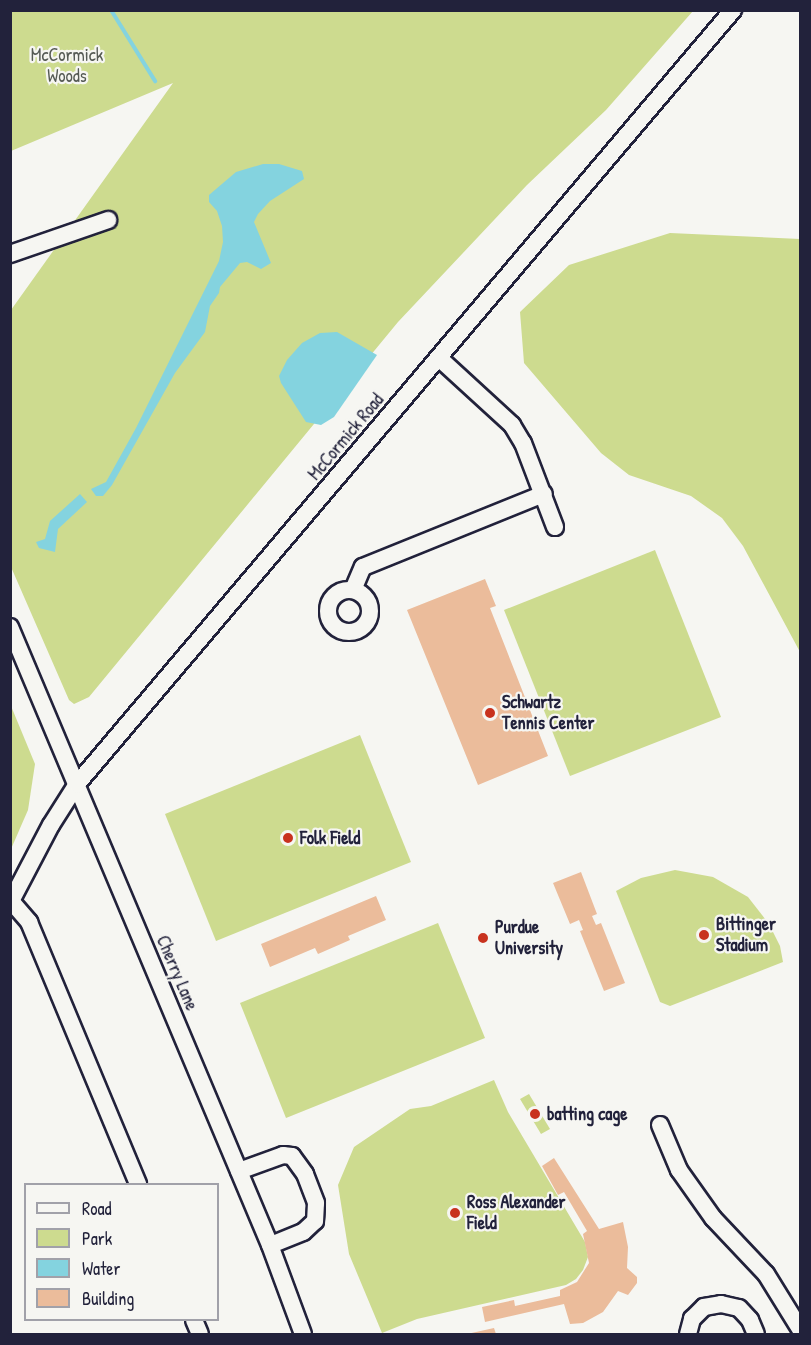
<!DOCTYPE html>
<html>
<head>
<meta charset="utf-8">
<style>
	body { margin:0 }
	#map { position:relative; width:811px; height:1345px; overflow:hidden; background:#f6f6f2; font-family:"Patrick Hand",sans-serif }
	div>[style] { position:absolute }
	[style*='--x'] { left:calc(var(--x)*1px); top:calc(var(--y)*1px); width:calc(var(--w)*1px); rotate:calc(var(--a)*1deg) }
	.green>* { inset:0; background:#cddb8f }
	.water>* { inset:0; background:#84d3df }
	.stream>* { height:4px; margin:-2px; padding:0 2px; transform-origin:2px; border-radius:2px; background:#84d3df }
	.building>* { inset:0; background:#ebbc9b }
	.roads { filter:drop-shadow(2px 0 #22223b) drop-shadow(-2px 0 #22223b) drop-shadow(0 2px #22223b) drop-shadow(0 -2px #22223b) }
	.minor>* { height:16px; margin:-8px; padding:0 8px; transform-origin:8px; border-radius:8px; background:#f6f6f2 }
	.minor>.ring { margin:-8px; padding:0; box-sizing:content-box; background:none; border:16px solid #f6f6f2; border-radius:50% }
	.dots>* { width:16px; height:16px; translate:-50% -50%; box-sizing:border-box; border:3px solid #f6f6f2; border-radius:50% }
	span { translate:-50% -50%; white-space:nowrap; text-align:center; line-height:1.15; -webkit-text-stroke:4.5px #f6f6f2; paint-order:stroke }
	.park-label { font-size:18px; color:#555a54 }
	.street-label { font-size:18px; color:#22223b }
	.poi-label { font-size:18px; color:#22223b; font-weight:700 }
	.left { translate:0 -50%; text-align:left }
	.frame { position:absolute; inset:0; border:12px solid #22223b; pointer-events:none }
	.legend { position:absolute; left:24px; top:1183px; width:195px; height:138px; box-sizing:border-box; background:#f6f6f2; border:2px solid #a1a1a9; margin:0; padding:8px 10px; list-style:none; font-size:18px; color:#22223b }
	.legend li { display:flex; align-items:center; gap:12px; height:30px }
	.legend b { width:30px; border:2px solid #a1a1a9 }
</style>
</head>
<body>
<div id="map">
	<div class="green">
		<i style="clip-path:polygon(11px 11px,693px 11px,606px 110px,527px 185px,398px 322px,89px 697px,74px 704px,69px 700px,11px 567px,11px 310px,173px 83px,11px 151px)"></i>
		<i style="clip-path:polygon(670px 233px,800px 239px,800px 652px,743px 546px,722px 518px,691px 496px,629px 475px,601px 453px,524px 363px,520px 312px,569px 265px)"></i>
		<i style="clip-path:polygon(655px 550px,721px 717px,570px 776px,504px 610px)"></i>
		<i style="clip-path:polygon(11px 706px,35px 764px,28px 810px,11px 849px)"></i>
		<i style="clip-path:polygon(360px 735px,411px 862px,216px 941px,165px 814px)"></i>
		<i style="clip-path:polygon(675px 870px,713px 877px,748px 897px,769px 924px,780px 946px,783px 962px,670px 1006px,660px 1002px,616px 891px,641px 878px)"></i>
		<i style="clip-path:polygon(438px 923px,485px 1038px,286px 1118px,240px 1003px)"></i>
		<i style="clip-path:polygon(494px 1080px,508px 1112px,585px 1242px,588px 1257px,583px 1270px,576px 1279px,566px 1285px,417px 1319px,382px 1333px,349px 1254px,338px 1185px,354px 1147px,410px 1109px,431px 1106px)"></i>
		<i style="clip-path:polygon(529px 1094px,550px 1129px,541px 1134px,520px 1099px)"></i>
	</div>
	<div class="water">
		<i style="clip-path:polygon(263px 164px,279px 164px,302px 171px,304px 179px,270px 201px,258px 214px,254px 222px,271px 263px,261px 269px,247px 262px,240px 263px,220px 287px,219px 293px,210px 306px,205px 332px,175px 373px,112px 485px,103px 496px,96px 496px,91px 489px,106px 482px,136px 428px,219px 261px,223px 242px,222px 226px,217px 211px,209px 202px,209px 195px,236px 172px)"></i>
		<i style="clip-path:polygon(337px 332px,377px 355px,334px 417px,321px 425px,306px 422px,281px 383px,279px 376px,287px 360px,302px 343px,320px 333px)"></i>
		<i style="clip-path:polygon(80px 494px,87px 502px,58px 529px,55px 552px,39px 548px,36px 542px,45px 539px,50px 521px)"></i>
	</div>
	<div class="stream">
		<i style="--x:111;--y:10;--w:84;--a:58.2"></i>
	</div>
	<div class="building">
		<i style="clip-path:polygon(485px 579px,496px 606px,490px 608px,548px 756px,478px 785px,407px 610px)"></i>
		<i style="clip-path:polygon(581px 872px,597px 914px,592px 916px,596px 925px,601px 923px,625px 983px,604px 991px,580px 931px,583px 930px,579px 920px,570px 924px,553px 883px)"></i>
		<i style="clip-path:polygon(376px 896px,386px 920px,348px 936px,350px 940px,318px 954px,315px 948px,270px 967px,261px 944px)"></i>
		<i style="clip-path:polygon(554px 1158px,599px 1229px,623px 1222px,628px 1247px,627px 1268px,637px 1277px,637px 1283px,628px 1295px,618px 1291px,603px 1312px,583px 1323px,570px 1324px,564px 1304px,485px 1322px,482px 1307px,514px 1300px,515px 1306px,560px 1296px,560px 1290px,577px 1282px,589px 1263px,583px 1234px,587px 1231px,564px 1192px,558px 1195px,542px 1166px)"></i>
		<i style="clip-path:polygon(494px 1328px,496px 1334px,467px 1334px)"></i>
	</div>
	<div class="roads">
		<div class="minor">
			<i style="--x:10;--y:254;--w:104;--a:-19.1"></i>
			<i style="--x:439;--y:358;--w:99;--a:42.5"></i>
			<i style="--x:512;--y:425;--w:21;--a:59"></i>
			<i style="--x:523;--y:443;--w:90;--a:69.1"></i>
			<i style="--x:353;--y:590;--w:25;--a:-67"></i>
			<i style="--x:363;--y:567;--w:195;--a:-22"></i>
			<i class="ring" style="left:328px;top:590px;width:26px;height:26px"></i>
			<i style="--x:10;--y:627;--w:670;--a:67.18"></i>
			<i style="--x:270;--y:1245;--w:95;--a:69.7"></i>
			<i style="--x:11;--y:901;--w:28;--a:49"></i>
			<i style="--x:29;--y:922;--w:284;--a:67.4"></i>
			<i style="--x:10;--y:903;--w:88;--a:-62.3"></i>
			<i style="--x:51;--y:825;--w:49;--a:-57.6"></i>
			<i style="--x:77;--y:784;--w:1015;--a:-49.72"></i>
			<i style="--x:660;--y:1125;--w:49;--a:67.1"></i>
			<i style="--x:679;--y:1170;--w:59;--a:54.7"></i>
			<i style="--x:713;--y:1218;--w:77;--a:46.6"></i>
			<i style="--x:766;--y:1274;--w:65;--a:58.3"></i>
			<i style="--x:239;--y:1171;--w:47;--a:-20"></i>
			<i style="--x:283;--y:1155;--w:9;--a:6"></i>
			<i style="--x:292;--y:1156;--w:22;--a:54"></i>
			<i style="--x:305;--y:1174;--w:31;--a:69"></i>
			<i style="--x:316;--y:1203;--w:18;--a:93"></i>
			<i style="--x:315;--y:1221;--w:16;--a:137"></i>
			<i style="--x:303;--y:1232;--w:35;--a:158"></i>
			<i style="--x:194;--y:1320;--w:15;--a:67"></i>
			<i style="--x:688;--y:1334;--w:16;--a:-75"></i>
			<i style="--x:692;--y:1319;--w:17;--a:-45"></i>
			<i style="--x:704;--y:1307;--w:17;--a:-10"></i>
			<i style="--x:721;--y:1304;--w:18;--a:13"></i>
			<i style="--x:739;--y:1308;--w:16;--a:47"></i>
			<i style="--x:750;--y:1320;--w:15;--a:67"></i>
		</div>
	</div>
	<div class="dots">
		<i style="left:490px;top:713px;background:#c8321e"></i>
		<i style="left:288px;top:838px;background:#c8321e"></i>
		<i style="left:704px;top:935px;background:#c8321e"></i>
		<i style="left:483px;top:938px;background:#c8321e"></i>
		<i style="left:535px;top:1114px;background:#c8321e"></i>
		<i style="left:455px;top:1213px;background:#c8321e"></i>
	</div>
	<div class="park-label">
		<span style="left:67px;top:66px">McCormick<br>Woods</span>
	</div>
	<div class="street-label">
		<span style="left:346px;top:437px;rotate:-50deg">McCormick Road</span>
		<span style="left:177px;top:973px;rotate:67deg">Cherry Lane</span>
	</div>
	<div class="poi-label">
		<span class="left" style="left:502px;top:713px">Schwartz<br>Tennis Center</span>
		<span class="left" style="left:300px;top:838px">Folk Field</span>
		<span class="left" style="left:716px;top:935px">Bittinger<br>Stadium</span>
		<span class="left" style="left:495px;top:938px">Purdue<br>University</span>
		<span class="left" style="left:547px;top:1114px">batting cage</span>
		<span class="left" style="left:467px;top:1213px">Ross Alexander<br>Field</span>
	</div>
	<div class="frame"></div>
	<ul class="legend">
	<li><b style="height:8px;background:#f6f6f2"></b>Road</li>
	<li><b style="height:16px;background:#cddb8f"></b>Park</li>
	<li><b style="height:16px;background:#84d3df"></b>Water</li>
	<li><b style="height:16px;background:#ebbc9b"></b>Building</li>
	</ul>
</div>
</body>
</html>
